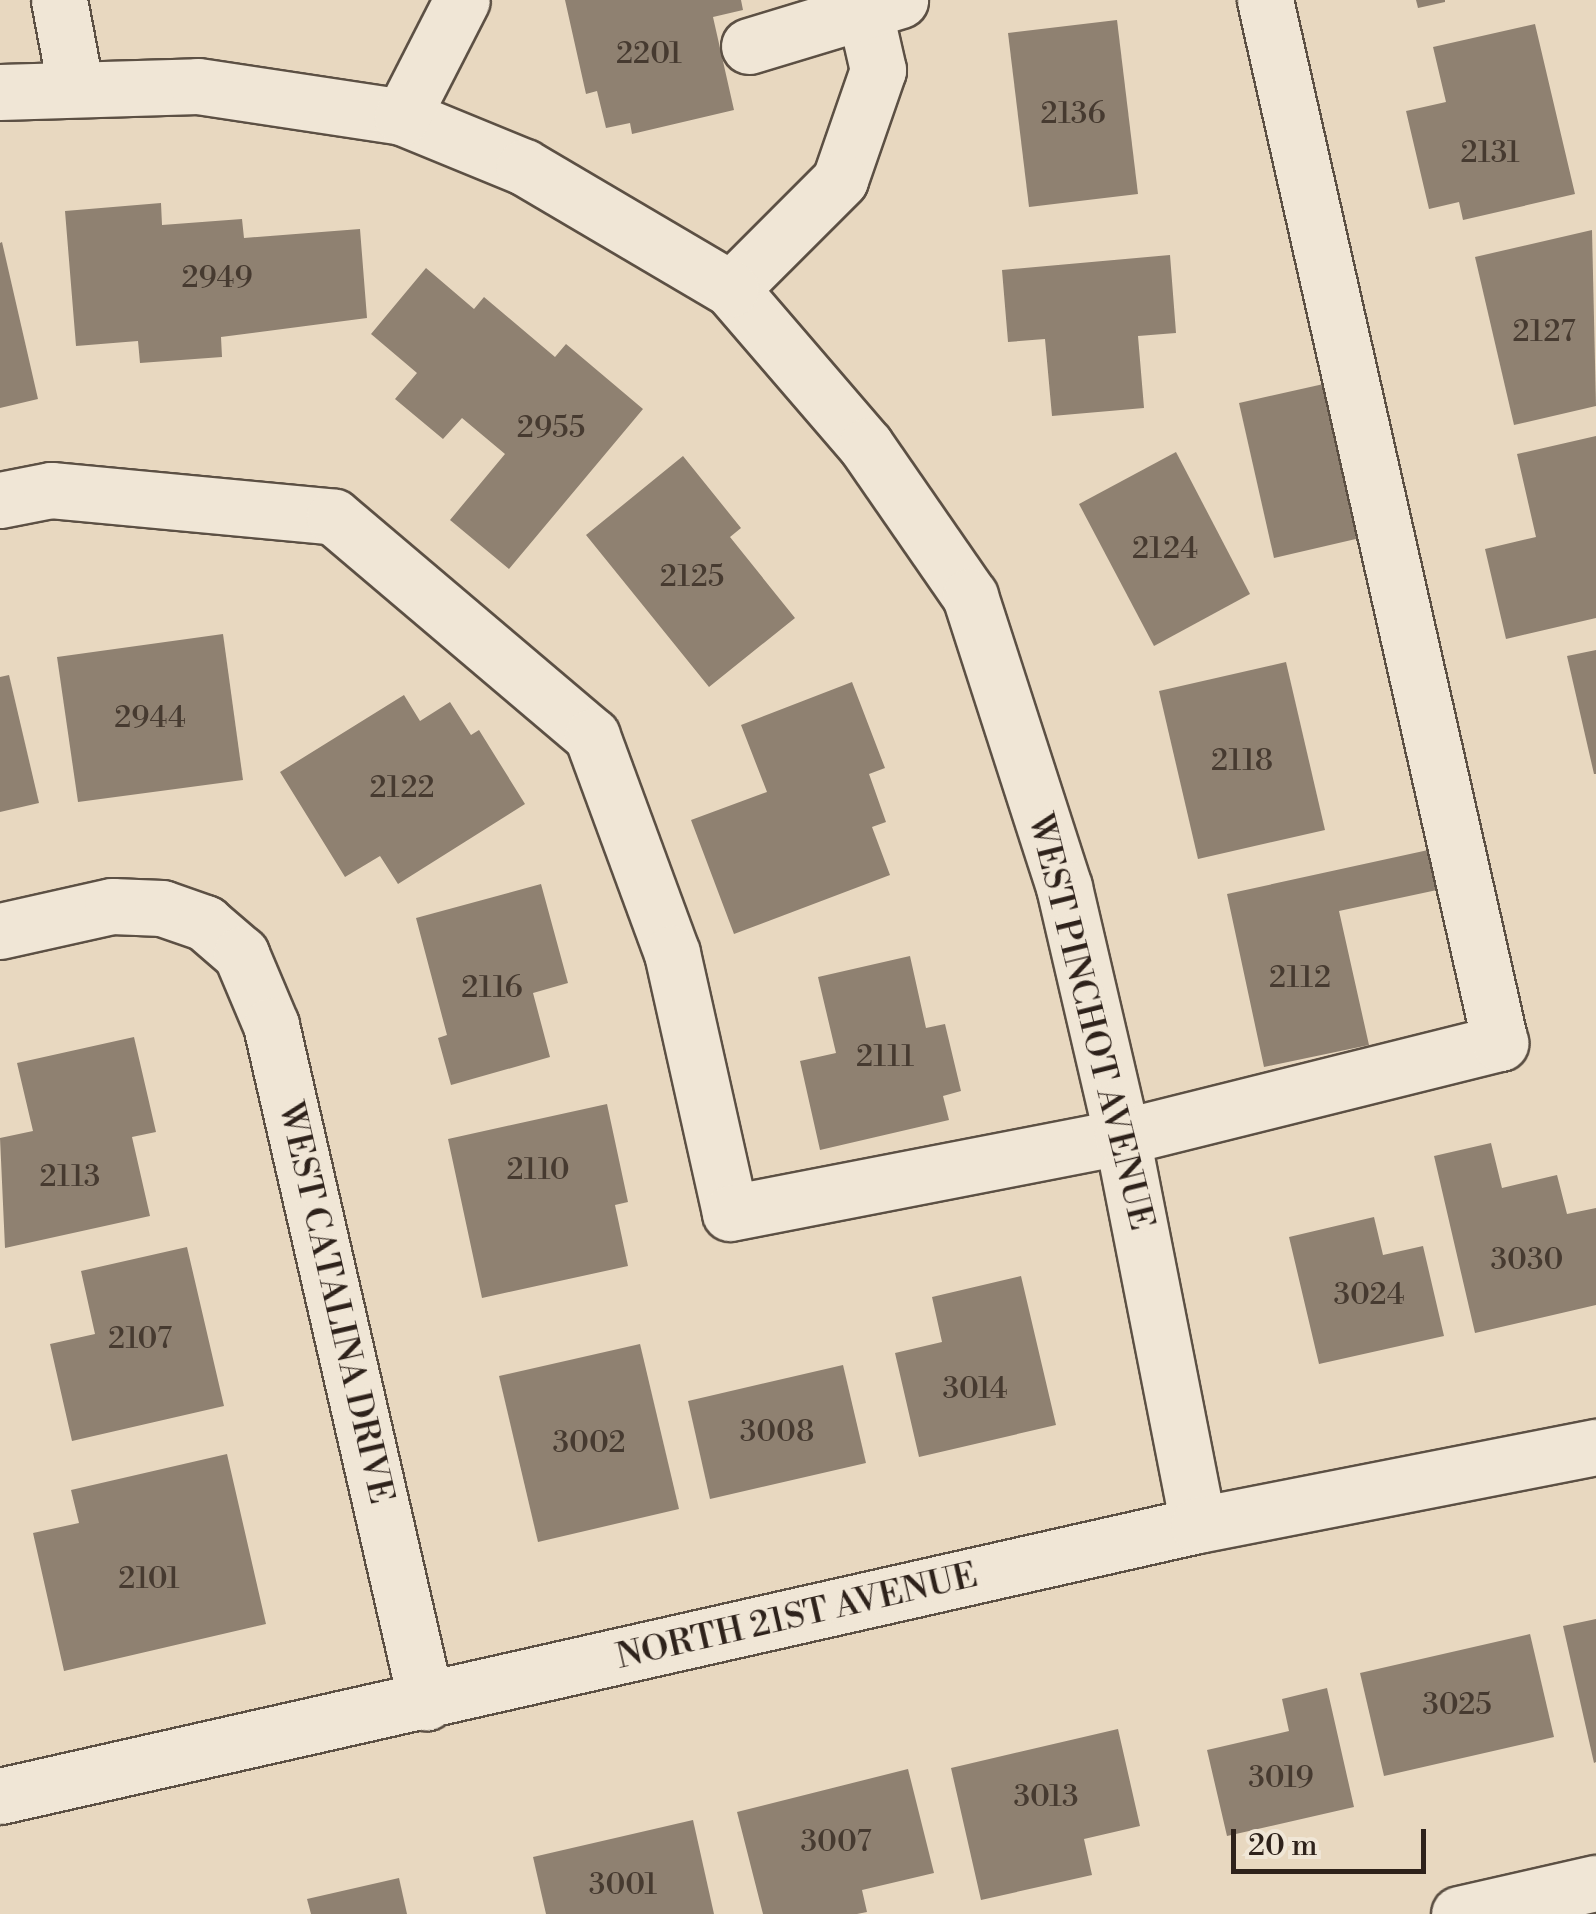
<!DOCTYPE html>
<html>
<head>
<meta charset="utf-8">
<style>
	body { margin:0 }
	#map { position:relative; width:1596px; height:1914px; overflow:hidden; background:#e8d8c0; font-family:"Libre Bodoni",serif }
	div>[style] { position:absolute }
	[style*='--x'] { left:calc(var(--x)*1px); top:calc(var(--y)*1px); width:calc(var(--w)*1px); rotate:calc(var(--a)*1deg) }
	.building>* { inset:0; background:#8f8171 }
	.roads { filter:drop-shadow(2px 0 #5c5044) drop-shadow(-2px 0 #5c5044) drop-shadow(0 2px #5c5044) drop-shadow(0 -2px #5c5044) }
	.minor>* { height:55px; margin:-27.5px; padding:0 27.5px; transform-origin:27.5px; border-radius:27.5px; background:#f0e6d6 }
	span { translate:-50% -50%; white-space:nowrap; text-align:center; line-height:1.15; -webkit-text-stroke:10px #f0e6d6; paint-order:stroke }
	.number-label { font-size:30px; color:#463a30 }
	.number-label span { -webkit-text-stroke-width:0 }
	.street-label { font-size:35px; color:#2e221b }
	.scale { position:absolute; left:1231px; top:1829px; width:195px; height:45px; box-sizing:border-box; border:5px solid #2e221b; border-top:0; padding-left:12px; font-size:30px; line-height:35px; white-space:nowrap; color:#2e221b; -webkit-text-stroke:8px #f0e6d6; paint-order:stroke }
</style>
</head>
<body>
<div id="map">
	<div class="building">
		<i style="clip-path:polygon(565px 0,741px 0,743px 10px,713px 17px,734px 110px,632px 134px,630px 123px,606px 128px,597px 91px,586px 94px)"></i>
		<i style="clip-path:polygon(1416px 0,1445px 0,1445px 2px,1418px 8px)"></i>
		<i style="clip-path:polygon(1117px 20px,1138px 194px,1029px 207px,1008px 33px)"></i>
		<i style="clip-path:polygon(1535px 24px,1575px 194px,1463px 220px,1459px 202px,1429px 209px,1406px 111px,1446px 102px,1433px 47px)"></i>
		<i style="clip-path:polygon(161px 203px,162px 225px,242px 219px,244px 238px,360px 229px,367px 318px,221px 337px,222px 357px,140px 363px,138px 341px,76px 346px,65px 211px)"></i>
		<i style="clip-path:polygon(1592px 230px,1596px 406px,1514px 425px,1475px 257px)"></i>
		<i style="clip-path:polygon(2px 242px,38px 399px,0 408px,0 243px)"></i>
		<i style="clip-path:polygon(1170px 255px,1176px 333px,1138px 336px,1144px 408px,1052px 416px,1045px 339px,1008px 342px,1002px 270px)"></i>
		<i style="clip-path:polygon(426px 268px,474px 309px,484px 297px,555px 357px,566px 344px,643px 409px,509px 569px,450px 520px,505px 454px,462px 418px,443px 439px,395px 399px,417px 373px,371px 334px)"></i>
		<i style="clip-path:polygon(1337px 381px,1373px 535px,1274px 558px,1239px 403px)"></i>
		<i style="clip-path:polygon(1596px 436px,1596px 618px,1506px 639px,1485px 549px,1536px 537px,1517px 454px)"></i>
		<i style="clip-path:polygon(1176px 452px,1250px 594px,1154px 646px,1079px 504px)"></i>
		<i style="clip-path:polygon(683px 456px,741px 528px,730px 537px,795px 618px,709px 687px,586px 535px)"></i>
		<i style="clip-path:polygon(223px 634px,243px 780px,78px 802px,57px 657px)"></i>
		<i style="clip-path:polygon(1596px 650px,1596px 774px,1594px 774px,1567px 656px)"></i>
		<i style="clip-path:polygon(1286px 662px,1325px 830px,1198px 859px,1159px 691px)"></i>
		<i style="clip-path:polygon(9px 675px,39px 803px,0 812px,0 677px)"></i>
		<i style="clip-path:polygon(852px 682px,885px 768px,869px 774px,886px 822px,872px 827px,890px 875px,734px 934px,691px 820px,767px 792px,741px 725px)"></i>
		<i style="clip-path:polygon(404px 695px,420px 721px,450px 702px,471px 735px,479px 730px,525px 804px,398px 884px,380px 856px,345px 877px,280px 772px)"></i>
		<i style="clip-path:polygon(1442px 847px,1451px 887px,1339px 911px,1369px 1045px,1264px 1067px,1227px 894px)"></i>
		<i style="clip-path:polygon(541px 884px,568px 983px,533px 993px,550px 1057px,451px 1085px,438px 1038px,447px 1035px,416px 918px)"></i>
		<i style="clip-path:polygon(910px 956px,926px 1028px,945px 1024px,961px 1091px,943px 1096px,949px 1120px,820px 1150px,800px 1061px,836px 1053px,818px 977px)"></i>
		<i style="clip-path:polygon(134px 1037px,156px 1132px,132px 1137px,150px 1216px,5px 1248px,0 1138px,33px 1131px,17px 1063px)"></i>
		<i style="clip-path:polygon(607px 1104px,628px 1202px,615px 1205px,628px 1266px,482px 1298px,448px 1139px)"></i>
		<i style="clip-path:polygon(1491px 1143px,1502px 1188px,1557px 1175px,1567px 1214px,1596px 1208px,1596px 1305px,1475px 1333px,1434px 1156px)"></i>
		<i style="clip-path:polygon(1374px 1217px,1383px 1255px,1423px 1246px,1444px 1336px,1319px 1364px,1289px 1237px)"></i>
		<i style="clip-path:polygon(187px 1247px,224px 1406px,72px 1441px,50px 1344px,95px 1334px,81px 1271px)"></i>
		<i style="clip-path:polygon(1021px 1276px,1056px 1425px,919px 1457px,895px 1353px,942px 1342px,932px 1297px)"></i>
		<i style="clip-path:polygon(640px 1344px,679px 1509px,538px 1542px,499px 1376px)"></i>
		<i style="clip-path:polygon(843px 1365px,866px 1463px,710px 1499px,688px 1401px)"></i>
		<i style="clip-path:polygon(227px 1454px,266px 1624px,64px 1671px,33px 1533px,79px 1523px,71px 1490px)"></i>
		<i style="clip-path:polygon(1596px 1619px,1596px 1762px,1594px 1763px,1563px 1626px)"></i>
		<i style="clip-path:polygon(1530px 1634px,1554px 1737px,1384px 1776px,1360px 1673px)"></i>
		<i style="clip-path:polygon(1327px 1688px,1354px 1807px,1227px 1836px,1207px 1750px,1289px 1731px,1282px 1699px)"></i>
		<i style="clip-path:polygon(1118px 1729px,1140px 1826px,1084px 1839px,1092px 1875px,981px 1900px,951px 1768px)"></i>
		<i style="clip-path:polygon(908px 1769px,934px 1873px,862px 1890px,867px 1912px,857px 1914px,763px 1914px,737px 1812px)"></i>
		<i style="clip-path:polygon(693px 1820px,714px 1914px,546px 1914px,533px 1857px)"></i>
		<i style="clip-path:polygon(399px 1878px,407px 1914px,311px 1914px,307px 1899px)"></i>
	</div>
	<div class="roads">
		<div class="minor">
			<i style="--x:59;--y:0;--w:86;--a:79.3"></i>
			<i style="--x:862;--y:0;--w:72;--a:77.1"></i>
			<i style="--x:878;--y:70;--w:116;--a:109.1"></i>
			<i style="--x:840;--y:180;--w:154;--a:135"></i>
			<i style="--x:731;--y:289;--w:207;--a:49.3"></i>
			<i style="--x:866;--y:446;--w:183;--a:55.3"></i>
			<i style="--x:970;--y:596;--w:306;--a:72.1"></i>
			<i style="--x:1064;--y:887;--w:257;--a:76.9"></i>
			<i style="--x:1122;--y:1137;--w:395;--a:78.9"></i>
			<i style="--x:749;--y:46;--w:158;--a:-16.9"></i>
			<i style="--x:0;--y:92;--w:198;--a:-1.7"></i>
			<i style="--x:198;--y:86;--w:206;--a:8.6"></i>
			<i style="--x:402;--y:117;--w:132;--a:22.3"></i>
			<i style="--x:524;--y:167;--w:240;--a:30.5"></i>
			<i style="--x:402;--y:117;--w:131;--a:-62.9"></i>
			<i style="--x:0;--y:500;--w:52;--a:-11.1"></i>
			<i style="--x:51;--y:490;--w:284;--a:5.4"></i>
			<i style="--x:334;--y:517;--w:338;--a:40.3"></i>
			<i style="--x:592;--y:736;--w:231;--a:69.8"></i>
			<i style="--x:672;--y:953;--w:266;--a:77.4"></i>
			<i style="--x:730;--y:1213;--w:399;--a:-11"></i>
			<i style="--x:1122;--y:1137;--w:390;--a:-14"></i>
			<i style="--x:1500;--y:1043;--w:1069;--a:-102.7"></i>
			<i style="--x:0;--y:931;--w:115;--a:-12.6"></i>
			<i style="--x:112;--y:906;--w:50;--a:2.3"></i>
			<i style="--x:162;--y:908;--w:46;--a:19.2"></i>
			<i style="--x:205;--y:923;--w:48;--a:40.7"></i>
			<i style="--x:241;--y:954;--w:77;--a:67.1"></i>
			<i style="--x:271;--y:1025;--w:695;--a:77.1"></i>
			<i style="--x:0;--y:1796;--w:1228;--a:-12.75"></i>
			<i style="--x:1198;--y:1525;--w:406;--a:-11.1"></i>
			<i style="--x:1459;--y:1914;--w:140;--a:-12.8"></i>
		</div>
	</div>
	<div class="number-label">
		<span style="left:649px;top:54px">2201</span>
		<span style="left:1073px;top:114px">2136</span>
		<span style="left:1490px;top:153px">2131</span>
		<span style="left:217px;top:278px">2949</span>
		<span style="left:1544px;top:332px">2127</span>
		<span style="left:551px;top:428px">2955</span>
		<span style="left:1165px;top:549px">2124</span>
		<span style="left:692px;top:577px">2125</span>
		<span style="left:150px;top:718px">2944</span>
		<span style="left:1242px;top:761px">2118</span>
		<span style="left:402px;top:788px">2122</span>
		<span style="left:1300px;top:978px">2112</span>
		<span style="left:492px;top:988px">2116</span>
		<span style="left:885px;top:1057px">2111</span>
		<span style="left:538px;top:1170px">2110</span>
		<span style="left:70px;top:1177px">2113</span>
		<span style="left:1527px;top:1260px">3030</span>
		<span style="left:1369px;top:1295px">3024</span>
		<span style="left:140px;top:1339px">2107</span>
		<span style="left:975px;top:1389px">3014</span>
		<span style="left:777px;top:1432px">3008</span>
		<span style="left:589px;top:1443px">3002</span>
		<span style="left:149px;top:1579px">2101</span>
		<span style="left:1457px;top:1705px">3025</span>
		<span style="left:1281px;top:1778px">3019</span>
		<span style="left:1046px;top:1797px">3013</span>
		<span style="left:836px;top:1842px">3007</span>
		<span style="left:623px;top:1885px">3001</span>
	</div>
	<div class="street-label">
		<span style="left:1090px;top:1022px;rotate:76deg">WEST PINCHOT AVENUE</span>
		<span style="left:335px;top:1303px;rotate:77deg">WEST CATALINA DRIVE</span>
		<span style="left:797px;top:1617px;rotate:-13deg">NORTH 21ST AVENUE</span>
	</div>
	<div class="scale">20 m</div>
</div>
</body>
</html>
